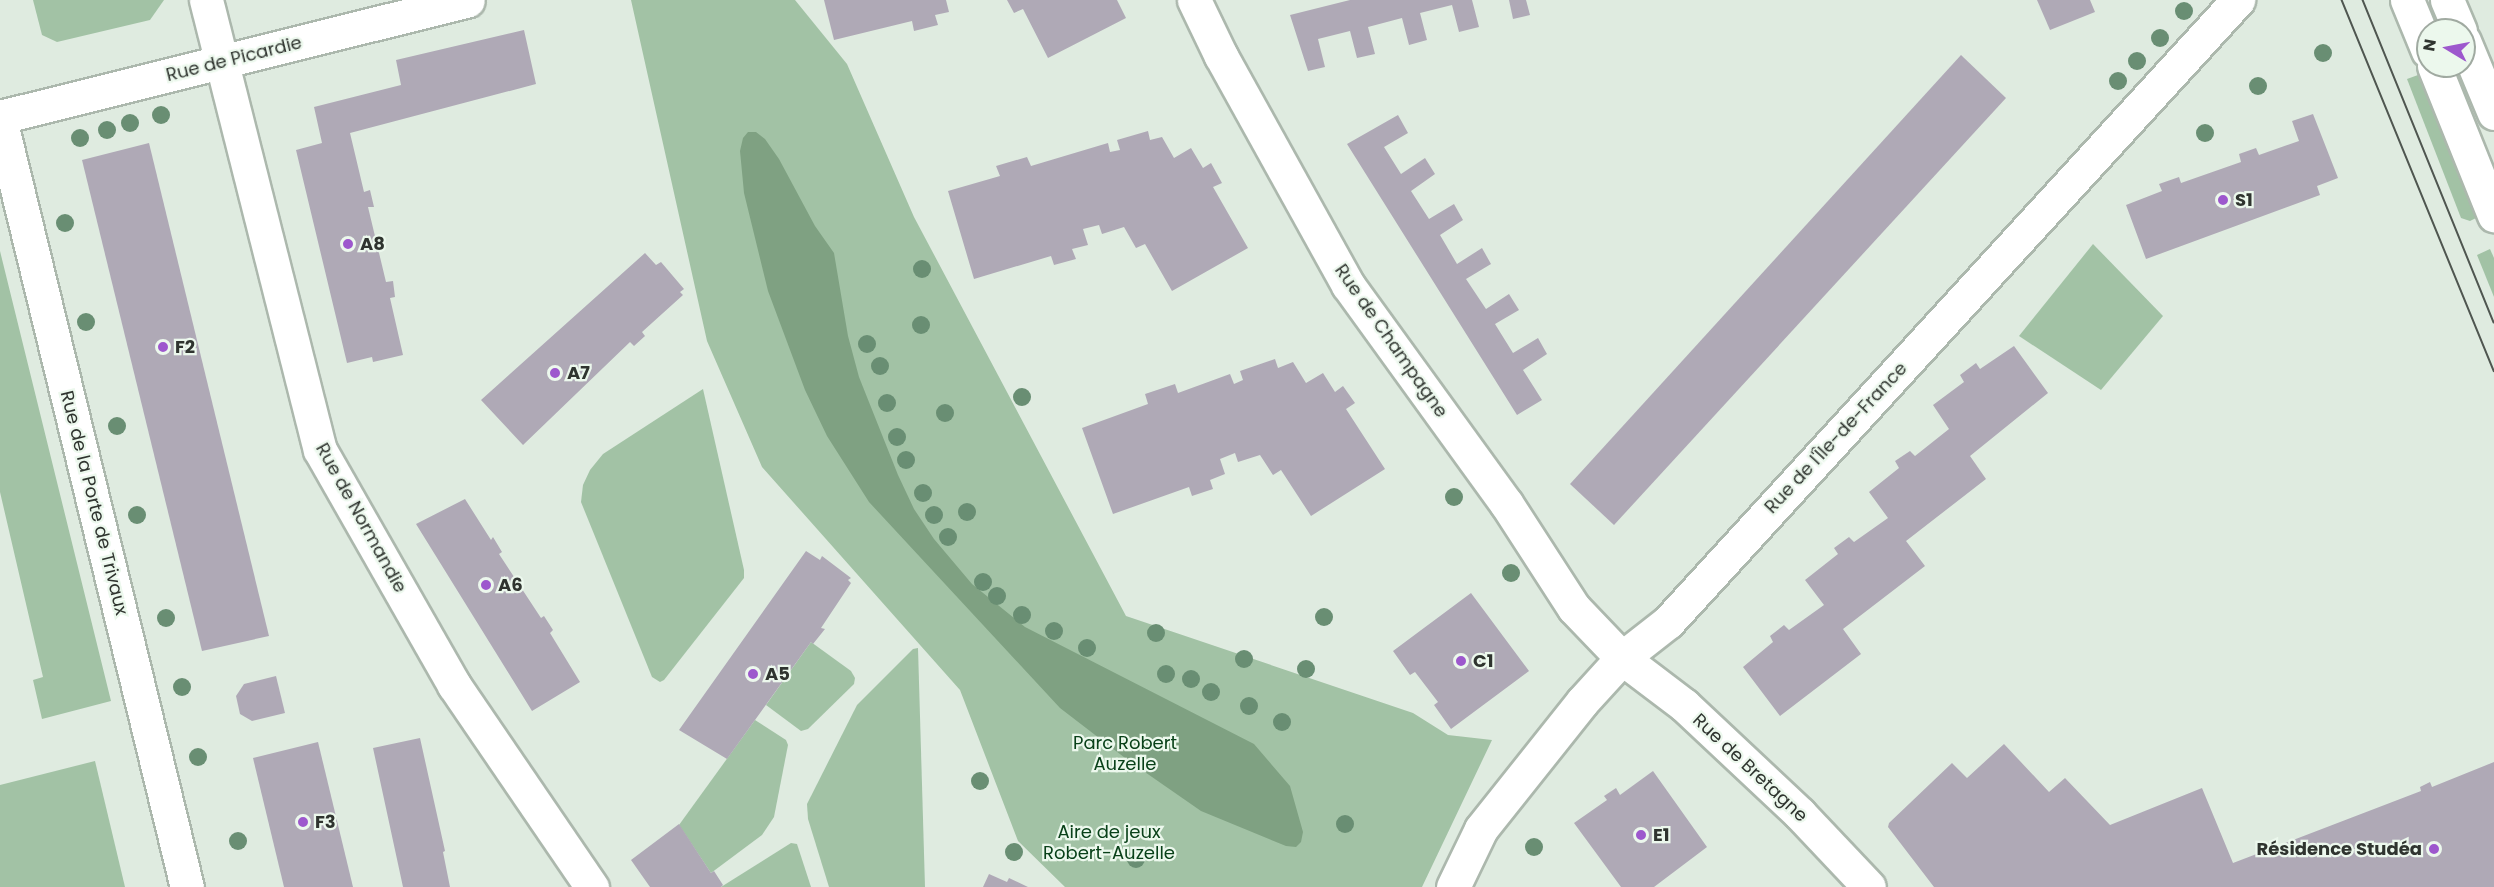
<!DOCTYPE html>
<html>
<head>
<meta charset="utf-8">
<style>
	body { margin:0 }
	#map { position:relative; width:2494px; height:887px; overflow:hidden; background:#dfebe0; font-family:Poppins,sans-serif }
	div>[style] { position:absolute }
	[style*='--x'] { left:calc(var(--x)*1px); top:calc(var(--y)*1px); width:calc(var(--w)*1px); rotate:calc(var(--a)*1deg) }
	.green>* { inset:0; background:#a2c2a5 }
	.water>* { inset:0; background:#7fa182 }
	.building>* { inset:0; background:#afa9b6 }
	.roads { filter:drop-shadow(2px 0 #acb8ad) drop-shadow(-2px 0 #acb8ad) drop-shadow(0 2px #acb8ad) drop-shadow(0 -2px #acb8ad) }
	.street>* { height:33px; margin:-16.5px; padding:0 16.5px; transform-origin:16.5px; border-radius:16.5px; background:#fff }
	.secondary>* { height:33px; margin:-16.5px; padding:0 16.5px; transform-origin:16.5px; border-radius:16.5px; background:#fff }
	.primary>* { height:33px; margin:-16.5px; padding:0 16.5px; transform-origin:16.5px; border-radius:16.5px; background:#fff }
	.tram>* { height:1.5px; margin:-0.75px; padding:0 0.75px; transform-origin:0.75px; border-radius:0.75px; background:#4f5650 }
	.trees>* { width:18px; height:18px; margin:-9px; border-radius:50%; background:#698e73 }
	.dots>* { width:16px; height:16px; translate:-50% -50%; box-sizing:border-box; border:3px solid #ecf8ed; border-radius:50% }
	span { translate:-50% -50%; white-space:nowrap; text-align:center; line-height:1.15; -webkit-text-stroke:4.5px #ecf8ed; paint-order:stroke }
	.street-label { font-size:18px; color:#2f342f }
	.poi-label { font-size:18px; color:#2f342f; font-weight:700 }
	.left { translate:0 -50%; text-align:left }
	.right { translate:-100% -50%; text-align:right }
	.park-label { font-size:18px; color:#094119 }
	.north { position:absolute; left:2416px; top:18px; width:60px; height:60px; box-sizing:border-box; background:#ecf8ed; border:2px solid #a0aaa1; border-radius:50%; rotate:280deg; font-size:16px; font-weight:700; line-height:24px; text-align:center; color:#2f342f }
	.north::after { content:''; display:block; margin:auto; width:21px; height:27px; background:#9d58cd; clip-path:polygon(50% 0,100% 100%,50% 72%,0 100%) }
</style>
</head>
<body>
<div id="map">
	<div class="green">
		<i style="clip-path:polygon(33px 0,164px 0,150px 20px,57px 42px,42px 35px)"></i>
		<i style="clip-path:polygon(631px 0,795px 0,847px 64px,914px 217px,1126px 616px,1413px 713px,1448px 735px,1492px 740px,1422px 887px,1065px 887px,1018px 841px,960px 690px,762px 467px,707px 341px)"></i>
		<i style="clip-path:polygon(2418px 75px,2471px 201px,2476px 218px,2470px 221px,2461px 218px,2407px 79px)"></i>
		<i style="clip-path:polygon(2093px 244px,2163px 316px,2101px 390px,2019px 336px)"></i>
		<i style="clip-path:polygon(2490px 249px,2494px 258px,2494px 297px,2477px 255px)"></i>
		<i style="clip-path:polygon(0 251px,111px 701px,42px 719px,33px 680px,43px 677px,0 492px)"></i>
		<i style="clip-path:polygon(703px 389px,744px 570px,744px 578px,664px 680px,660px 682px,652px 677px,581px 502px,583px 485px,590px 470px,603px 454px)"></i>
		<i style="clip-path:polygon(811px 642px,851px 671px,855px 678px,854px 684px,808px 729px,801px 731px,766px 705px)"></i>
		<i style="clip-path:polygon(918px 648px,925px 887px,829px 887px,808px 819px,807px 804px,857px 705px,913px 649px)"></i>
		<i style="clip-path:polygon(755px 720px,786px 740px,788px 745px,774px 817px,762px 835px,711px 873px,679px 825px)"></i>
		<i style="clip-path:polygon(95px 761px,125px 887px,0 887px,0 785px)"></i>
		<i style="clip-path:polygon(791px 843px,797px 844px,811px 887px,721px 887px)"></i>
	</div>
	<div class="water">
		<i style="clip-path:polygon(748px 132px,756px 132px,765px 139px,779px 159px,815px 226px,834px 253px,848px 336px,859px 377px,898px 475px,914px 509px,934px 539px,972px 584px,1025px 627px,1254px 744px,1290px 786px,1303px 832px,1301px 842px,1296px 847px,1286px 846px,1201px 811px,1129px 761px,1060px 708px,869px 502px,827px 436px,805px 390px,768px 291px,744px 193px,740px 151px,743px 138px)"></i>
	</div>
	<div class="building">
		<i style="clip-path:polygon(824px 0,946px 0,949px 12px,935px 15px,938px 25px,914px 31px,912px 21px,834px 40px)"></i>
		<i style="clip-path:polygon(1007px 0,1117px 0,1126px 18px,1048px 58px,1023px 9px,1014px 13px)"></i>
		<i style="clip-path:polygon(1350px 0,1472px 0,1479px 27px,1459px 32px,1452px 5px,1420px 13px,1427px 40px,1409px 45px,1402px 18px,1368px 27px,1375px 54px,1357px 58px,1350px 31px,1318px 39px,1325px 67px,1308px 71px,1290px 15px)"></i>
		<i style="clip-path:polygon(1509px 0,1526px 0,1530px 15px,1513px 19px)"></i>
		<i style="clip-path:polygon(2037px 0,2090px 0,2095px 12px,2050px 30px)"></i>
		<i style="clip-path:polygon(524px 30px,536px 84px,350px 133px,364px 192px,370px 190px,374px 207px,368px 207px,386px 282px,393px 281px,395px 297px,390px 298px,403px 355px,373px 362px,372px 357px,347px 363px,296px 150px,322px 143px,314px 107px,401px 85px,396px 60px)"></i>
		<i style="clip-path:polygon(1961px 55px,2006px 98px,1614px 525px,1570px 484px)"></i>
		<i style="clip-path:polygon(2313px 114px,2338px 178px,2317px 186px,2320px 195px,2146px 259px,2126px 205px,2162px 191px,2159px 184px,2179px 177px,2181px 183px,2241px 162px,2239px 154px,2256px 148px,2259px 155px,2299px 141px,2292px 121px)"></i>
		<i style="clip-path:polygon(1398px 115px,1408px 133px,1384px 147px,1401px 174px,1425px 158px,1435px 174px,1411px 191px,1429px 219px,1454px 204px,1463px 220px,1440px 235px,1457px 264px,1482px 248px,1491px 264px,1466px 279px,1486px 309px,1509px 294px,1519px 310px,1495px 324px,1513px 353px,1538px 338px,1547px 354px,1523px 370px,1542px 400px,1517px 415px,1347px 144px)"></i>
		<i style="clip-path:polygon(1148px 131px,1150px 140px,1162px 137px,1174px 158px,1191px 148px,1203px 168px,1211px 163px,1222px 183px,1213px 187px,1248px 248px,1172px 291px,1145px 244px,1136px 248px,1124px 227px,1102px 234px,1099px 225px,1083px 229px,1088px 245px,1072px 249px,1076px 259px,1054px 265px,1051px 256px,974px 279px,948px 191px,1000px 176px,996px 166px,1027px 157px,1031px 166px,1108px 143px,1110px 152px,1120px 150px,1117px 140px)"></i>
		<i style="clip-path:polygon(149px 143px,269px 636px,202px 651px,82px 160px)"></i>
		<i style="clip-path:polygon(645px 253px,656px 265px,661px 262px,684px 289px,680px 292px,683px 295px,642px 332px,645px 336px,634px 346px,630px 342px,523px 445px,481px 400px)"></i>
		<i style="clip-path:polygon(2014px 346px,2048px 393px,1970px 456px,1986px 479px,1906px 541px,1925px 566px,1843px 629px,1861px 654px,1780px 716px,1743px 667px,1773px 642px,1770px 636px,1784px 625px,1789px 630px,1824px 605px,1805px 580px,1838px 554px,1834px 548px,1849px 537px,1854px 542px,1888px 518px,1869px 492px,1899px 468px,1895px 461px,1910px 451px,1915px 456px,1949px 429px,1933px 405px,1964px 382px,1960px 375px,1976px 363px,1980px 369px)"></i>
		<i style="clip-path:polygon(1275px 359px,1278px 368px,1293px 362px,1306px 383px,1323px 373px,1335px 392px,1343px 386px,1355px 403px,1346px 409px,1385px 469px,1311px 516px,1281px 470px,1273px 475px,1260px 455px,1238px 462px,1235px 453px,1220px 459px,1225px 474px,1210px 480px,1213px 489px,1192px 496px,1189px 487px,1113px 514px,1082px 428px,1148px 404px,1145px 394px,1175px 384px,1178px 393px,1230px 374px,1234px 384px,1243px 380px,1240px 371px)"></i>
		<i style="clip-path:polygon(465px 499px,491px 540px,493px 537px,502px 552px,499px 554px,541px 618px,544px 616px,553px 630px,550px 633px,580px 682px,532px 711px,416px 524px)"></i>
		<i style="clip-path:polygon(806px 551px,820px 560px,822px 556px,851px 578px,848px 580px,851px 583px,821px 628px,825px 629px,813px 644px,811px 642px,727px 759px,679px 730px)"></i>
		<i style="clip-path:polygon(1471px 593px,1529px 671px,1451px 729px,1434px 705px,1438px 702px,1415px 672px,1410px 675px,1393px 651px)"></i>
		<i style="clip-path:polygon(276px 676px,285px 713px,252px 721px,240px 714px,236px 696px,244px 684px)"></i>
		<i style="clip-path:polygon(420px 738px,445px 851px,443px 852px,450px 887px,403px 887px,373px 748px)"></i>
		<i style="clip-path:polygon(318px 742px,353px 887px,284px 887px,253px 758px)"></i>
		<i style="clip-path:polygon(2004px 744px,2049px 792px,2065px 778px,2110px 825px,2202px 788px,2233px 863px,2421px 791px,2420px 787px,2430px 782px,2432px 787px,2494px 762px,2494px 887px,1934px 887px,1888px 827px,1889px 823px,1952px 763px,1967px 778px)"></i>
		<i style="clip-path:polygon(1653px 771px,1707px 847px,1654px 887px,1621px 887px,1574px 823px,1607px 800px,1604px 796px,1616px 788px,1620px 795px)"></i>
		<i style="clip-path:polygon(679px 824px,711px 873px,714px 871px,723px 885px,721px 887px,650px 887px,631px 860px)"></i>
		<i style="clip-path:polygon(989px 874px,1007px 882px,1009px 878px,1028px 887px,983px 887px)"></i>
	</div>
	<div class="roads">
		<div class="street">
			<i style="--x:206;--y:0;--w:464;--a:75.8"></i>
			<i style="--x:320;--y:450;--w:271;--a:60.3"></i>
			<i style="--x:454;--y:685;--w:245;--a:55.7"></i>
			<i style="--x:1194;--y:0;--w:62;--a:64.3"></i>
			<i style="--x:1221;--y:56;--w:262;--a:61"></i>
			<i style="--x:1348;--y:285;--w:269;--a:54.1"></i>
			<i style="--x:1506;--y:503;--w:125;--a:57.1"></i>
			<i style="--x:1574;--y:608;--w:69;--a:46.2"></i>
			<i style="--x:1622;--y:658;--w:78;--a:37.2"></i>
			<i style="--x:1684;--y:705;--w:159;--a:43.2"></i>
			<i style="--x:1800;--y:814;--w:100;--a:46.6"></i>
			<i style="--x:0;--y:117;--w:482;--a:-14"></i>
			<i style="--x:1453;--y:887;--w:64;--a:-64.2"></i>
			<i style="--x:1481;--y:829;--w:162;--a:-51.5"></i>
			<i style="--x:1582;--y:702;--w:59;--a:-47.7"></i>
			<i style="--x:1622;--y:658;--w:58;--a:-38"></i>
			<i style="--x:1668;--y:622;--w:844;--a:-47.5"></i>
		</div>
		<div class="secondary">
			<i style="--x:0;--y:119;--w:790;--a:76.32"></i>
		</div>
		<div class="primary">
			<i style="--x:2407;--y:0;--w:55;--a:67.6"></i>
			<i style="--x:2447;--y:0;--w:33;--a:67"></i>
			<i style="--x:2464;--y:41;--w:78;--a:67.4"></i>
			<i style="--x:2434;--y:66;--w:161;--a:68.1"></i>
		</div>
	</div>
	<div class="tram">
		<i style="--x:2342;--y:0;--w:401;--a:67.7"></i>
		<i style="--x:2363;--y:0;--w:348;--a:67.9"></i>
	</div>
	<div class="trees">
		<i style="left:2184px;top:11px"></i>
		<i style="left:2160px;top:38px"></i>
		<i style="left:2323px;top:53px"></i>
		<i style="left:2137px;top:61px"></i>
		<i style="left:2118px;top:81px"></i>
		<i style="left:2258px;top:86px"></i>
		<i style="left:161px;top:115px"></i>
		<i style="left:130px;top:123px"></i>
		<i style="left:107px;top:130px"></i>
		<i style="left:2205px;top:133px"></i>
		<i style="left:80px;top:138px"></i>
		<i style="left:65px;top:223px"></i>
		<i style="left:922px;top:269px"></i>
		<i style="left:86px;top:322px"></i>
		<i style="left:921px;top:325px"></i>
		<i style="left:867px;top:344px"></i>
		<i style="left:880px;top:366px"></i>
		<i style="left:1022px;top:397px"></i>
		<i style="left:887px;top:403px"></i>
		<i style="left:945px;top:413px"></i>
		<i style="left:117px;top:426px"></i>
		<i style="left:897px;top:437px"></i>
		<i style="left:906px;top:460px"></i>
		<i style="left:923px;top:493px"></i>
		<i style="left:1454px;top:497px"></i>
		<i style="left:967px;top:512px"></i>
		<i style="left:137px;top:515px"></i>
		<i style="left:934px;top:515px"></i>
		<i style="left:948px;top:537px"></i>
		<i style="left:1511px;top:573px"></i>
		<i style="left:983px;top:582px"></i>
		<i style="left:997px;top:596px"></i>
		<i style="left:1022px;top:615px"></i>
		<i style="left:1324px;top:617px"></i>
		<i style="left:166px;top:618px"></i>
		<i style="left:1054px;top:631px"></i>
		<i style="left:1156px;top:633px"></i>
		<i style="left:1087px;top:648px"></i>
		<i style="left:1244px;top:659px"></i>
		<i style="left:1306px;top:669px"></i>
		<i style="left:1166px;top:674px"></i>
		<i style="left:1191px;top:679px"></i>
		<i style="left:182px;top:687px"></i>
		<i style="left:1211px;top:692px"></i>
		<i style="left:1249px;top:706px"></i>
		<i style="left:1282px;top:722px"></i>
		<i style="left:198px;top:757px"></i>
		<i style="left:980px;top:781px"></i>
		<i style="left:1345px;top:824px"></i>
		<i style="left:238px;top:841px"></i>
		<i style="left:1534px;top:847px"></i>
		<i style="left:1014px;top:852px"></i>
		<i style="left:1136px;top:859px"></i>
	</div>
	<div class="dots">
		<i style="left:2223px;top:200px;background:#9d58cd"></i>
		<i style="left:348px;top:244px;background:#9d58cd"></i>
		<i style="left:163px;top:347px;background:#9d58cd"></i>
		<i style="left:555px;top:373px;background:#9d58cd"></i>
		<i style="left:486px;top:585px;background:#9d58cd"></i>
		<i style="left:1461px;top:661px;background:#9d58cd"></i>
		<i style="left:753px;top:674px;background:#9d58cd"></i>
		<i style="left:303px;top:822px;background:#9d58cd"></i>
		<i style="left:1641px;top:835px;background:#9d58cd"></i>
		<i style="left:2434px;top:849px;background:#9d58cd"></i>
	</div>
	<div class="street-label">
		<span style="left:234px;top:59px;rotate:-14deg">Rue de Picardie</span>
		<span style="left:1391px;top:341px;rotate:55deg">Rue de Champagne</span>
		<span style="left:1836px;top:438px;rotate:-47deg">Rue de l'Île-de-France</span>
		<span style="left:94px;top:503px;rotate:76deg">Rue de la Porte de Trivaux</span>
		<span style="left:361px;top:518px;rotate:61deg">Rue de Normandie</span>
		<span style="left:1750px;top:768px;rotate:43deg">Rue de Bretagne</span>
	</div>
	<div class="poi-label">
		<span class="left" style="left:2235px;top:200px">S1</span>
		<span class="left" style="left:360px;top:244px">A8</span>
		<span class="left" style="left:175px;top:347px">F2</span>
		<span class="left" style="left:567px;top:373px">A7</span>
		<span class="left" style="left:498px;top:585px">A6</span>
		<span class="left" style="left:1473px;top:661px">C1</span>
		<span class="left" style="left:765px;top:674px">A5</span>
		<span class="left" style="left:315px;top:822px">F3</span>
		<span class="left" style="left:1653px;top:835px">E1</span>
		<span class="right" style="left:2422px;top:849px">Résidence Studéa</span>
	</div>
	<div class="park-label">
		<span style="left:1125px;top:754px">Parc Robert<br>Auzelle</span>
		<span style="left:1109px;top:843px">Aire de jeux<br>Robert-Auzelle</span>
	</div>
	<div class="north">N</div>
</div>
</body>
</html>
